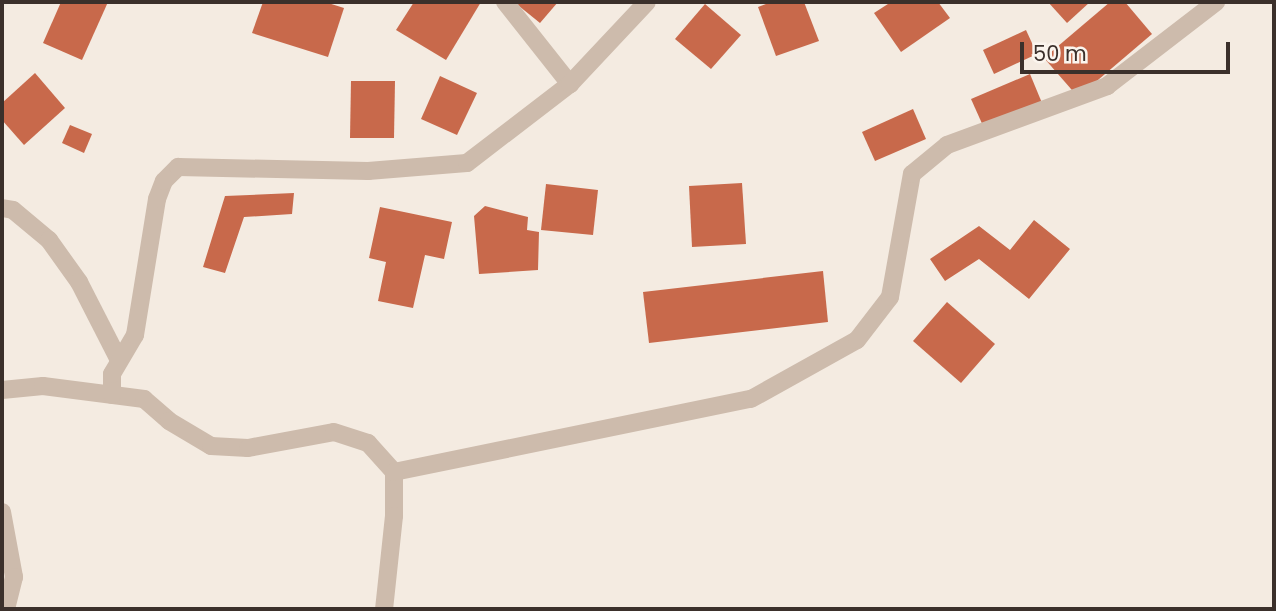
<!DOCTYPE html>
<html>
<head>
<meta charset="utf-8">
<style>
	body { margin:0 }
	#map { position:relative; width:1276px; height:611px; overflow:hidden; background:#f4ebe1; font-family:Poppins,sans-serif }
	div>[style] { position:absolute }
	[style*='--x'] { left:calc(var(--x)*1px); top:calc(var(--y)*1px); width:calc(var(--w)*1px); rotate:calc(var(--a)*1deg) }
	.building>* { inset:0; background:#c8694b }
	.minor>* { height:18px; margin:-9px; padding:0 9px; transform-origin:9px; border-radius:9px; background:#cdbbac }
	span { translate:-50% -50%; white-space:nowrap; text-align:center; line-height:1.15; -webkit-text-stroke:5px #fbf5ee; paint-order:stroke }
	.frame { position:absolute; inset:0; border:4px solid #3b302b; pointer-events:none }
	.scale { position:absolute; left:1020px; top:42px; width:210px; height:32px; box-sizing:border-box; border:4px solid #3b302b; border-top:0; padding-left:9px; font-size:21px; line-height:24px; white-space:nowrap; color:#3b302b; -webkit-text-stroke:5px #fbf5ee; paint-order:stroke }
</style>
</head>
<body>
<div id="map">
	<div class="building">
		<i style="clip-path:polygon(61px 2px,108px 2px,82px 60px,43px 43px)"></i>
		<i style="clip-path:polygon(263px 2px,325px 2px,344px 8px,328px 57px,252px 33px)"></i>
		<i style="clip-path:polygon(414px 2px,481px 2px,446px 60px,396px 30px)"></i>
		<i style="clip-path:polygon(514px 2px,558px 2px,540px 23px)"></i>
		<i style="clip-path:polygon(771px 2px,804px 2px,819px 41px,776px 56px,758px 7px)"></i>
		<i style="clip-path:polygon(891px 2px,938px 2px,950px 18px,901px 52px,874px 13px)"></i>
		<i style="clip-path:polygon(1048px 2px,1090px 2px,1067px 23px)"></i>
		<i style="clip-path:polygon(1110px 2px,1125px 2px,1152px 34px,1078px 97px,1044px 58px)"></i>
		<i style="clip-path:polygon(705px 4px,741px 35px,711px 69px,675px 39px)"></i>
		<i style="clip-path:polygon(1026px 30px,1037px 54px,994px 74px,983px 50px)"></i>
		<i style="clip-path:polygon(35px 73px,65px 108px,24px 145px,2px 120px,2px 103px)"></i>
		<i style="clip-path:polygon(1030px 74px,1042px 103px,984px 128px,971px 99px)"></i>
		<i style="clip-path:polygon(440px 76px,477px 93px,457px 135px,421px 119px)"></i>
		<i style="clip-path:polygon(351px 81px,395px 81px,394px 138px,350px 138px)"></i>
		<i style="clip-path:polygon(913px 109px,926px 139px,875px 161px,862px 132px)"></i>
		<i style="clip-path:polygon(70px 125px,92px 134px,84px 153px,62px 143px)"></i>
		<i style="clip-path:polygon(742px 183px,746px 244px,692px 247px,689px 186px)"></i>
		<i style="clip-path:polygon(546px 184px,598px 190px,593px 235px,541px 230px)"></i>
		<i style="clip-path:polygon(294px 193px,292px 214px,244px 217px,225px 273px,203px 267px,225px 196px)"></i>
		<i style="clip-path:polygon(485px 206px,528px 217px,527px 230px,539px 232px,538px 270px,479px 274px,474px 216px)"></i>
		<i style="clip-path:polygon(380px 207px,452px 222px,444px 259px,425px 255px,413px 308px,378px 301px,386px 262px,369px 258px)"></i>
		<i style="clip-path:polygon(1034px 220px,1070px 249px,1029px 299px,979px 259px,945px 281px,930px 259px,979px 226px,1010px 250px)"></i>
		<i style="clip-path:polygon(823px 271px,828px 322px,649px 343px,643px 292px)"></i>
		<i style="clip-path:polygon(947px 302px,995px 344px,961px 383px,913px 341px)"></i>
	</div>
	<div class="minor">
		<i style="--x:505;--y:2;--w:105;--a:51.6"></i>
		<i style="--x:2;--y:208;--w:11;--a:10"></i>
		<i style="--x:13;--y:210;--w:47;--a:39.8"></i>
		<i style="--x:49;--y:240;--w:52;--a:54.5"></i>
		<i style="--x:79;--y:282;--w:88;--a:62.9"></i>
		<i style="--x:2;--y:390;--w:41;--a:-5.6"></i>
		<i style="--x:43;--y:386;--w:102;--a:7.3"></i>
		<i style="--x:144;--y:399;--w:33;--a:41"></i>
		<i style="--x:169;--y:421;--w:49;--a:30.8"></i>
		<i style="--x:211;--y:446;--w:37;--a:3"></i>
		<i style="--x:248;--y:448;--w:87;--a:-10.5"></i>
		<i style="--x:334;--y:432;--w:36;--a:18"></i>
		<i style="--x:368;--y:443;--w:39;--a:48"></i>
		<i style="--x:394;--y:472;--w:44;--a:90"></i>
		<i style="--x:394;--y:516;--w:94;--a:96.1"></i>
		<i style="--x:112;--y:395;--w:21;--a:-90"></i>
		<i style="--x:112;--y:374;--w:45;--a:-59.5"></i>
		<i style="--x:135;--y:335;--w:138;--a:-80.8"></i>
		<i style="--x:157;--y:199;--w:19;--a:-69"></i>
		<i style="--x:164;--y:181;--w:20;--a:-45"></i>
		<i style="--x:178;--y:167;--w:190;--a:1.2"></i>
		<i style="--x:368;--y:171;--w:99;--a:-4.6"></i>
		<i style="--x:467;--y:163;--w:130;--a:-37.5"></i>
		<i style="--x:570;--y:84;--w:112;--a:-46.8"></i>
		<i style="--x:394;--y:472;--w:364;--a:-11.6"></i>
		<i style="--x:751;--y:399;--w:121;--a:-29.1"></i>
		<i style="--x:857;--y:340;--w:54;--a:-52.5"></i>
		<i style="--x:890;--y:297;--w:125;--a:-79.9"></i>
		<i style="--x:912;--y:174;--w:45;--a:-39.6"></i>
		<i style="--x:947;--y:145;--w:171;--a:-20.2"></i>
		<i style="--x:1107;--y:86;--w:138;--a:-37.6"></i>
		<i style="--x:2;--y:512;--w:66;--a:79.5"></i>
		<i style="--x:14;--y:577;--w:33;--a:104"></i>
	</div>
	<div class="frame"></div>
	<div class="scale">50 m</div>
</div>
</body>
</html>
